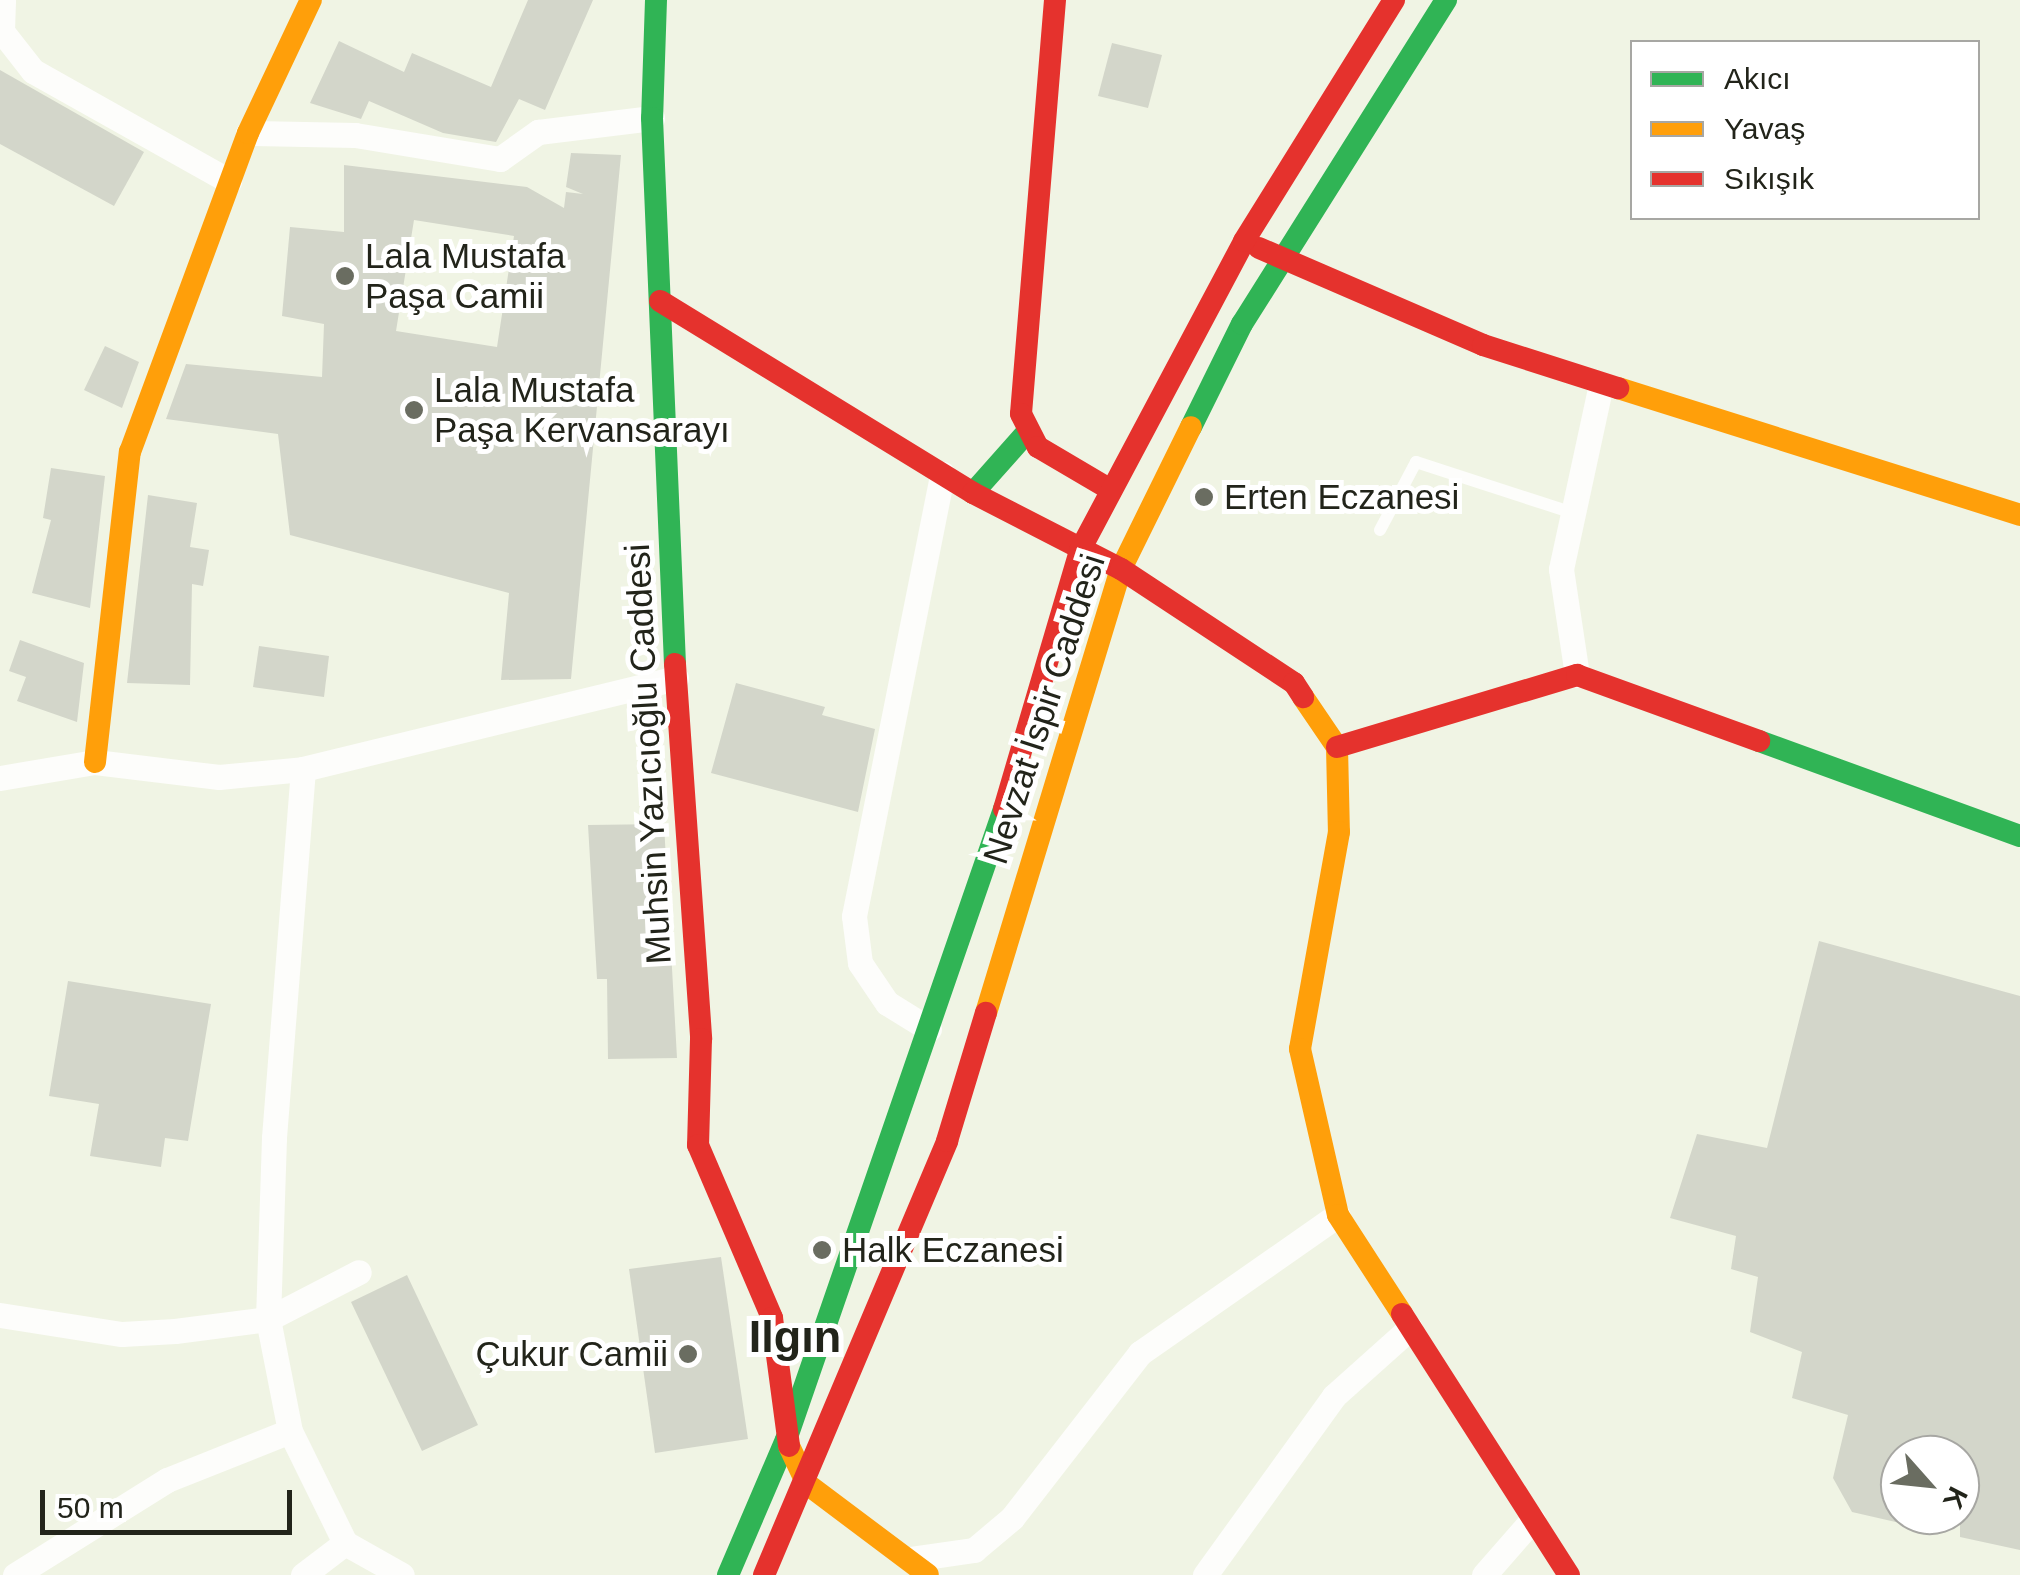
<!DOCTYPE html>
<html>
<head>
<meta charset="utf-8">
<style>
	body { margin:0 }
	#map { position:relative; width:2020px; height:1575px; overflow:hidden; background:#f0f4e4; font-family:Helvetica,sans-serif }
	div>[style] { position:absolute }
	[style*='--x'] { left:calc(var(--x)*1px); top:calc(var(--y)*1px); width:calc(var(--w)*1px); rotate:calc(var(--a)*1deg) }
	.building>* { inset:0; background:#d3d6ca }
	.lane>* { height:12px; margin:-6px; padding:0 6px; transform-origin:6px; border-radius:6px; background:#fdfdfb }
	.street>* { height:25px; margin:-12.5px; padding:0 12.5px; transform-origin:12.5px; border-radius:12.5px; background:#fdfdfb }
	.fast>* { height:22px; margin:-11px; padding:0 11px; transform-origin:11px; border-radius:11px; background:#30b455 }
	.slow>* { height:22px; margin:-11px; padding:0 11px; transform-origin:11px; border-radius:11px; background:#ff9f0a }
	.jam>* { height:22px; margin:-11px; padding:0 11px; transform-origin:11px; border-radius:11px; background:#e5322d }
	.dots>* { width:28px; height:28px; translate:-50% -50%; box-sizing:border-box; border:5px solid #fff; border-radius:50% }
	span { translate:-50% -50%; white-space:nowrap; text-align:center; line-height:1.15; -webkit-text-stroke:10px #fff; paint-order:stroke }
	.poi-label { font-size:35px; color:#22241a }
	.left { translate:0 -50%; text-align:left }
	.right { translate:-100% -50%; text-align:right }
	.street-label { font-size:35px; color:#22241a }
	.district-label { font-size:45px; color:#22241a; font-weight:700 }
	.legend { position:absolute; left:1630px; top:40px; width:350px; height:180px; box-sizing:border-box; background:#fff; border:2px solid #a7a7a3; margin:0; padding:12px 18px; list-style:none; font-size:30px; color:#22241a }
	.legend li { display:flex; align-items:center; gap:20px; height:50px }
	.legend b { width:50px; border:2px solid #a7a7a3 }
	.north { position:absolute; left:1880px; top:1435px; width:100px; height:100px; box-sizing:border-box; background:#fff; border:2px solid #a7a7a3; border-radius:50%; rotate:117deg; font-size:28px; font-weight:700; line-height:40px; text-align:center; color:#22241a }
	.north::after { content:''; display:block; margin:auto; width:35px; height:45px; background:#6a6d61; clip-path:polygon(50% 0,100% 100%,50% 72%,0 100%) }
	.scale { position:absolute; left:40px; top:1490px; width:252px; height:45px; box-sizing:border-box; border:5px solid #22241a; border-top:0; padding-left:12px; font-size:30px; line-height:35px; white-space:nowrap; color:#22241a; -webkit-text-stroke:8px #fff; paint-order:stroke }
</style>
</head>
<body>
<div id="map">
	<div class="building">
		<i style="clip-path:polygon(528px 0,593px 0,545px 110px,519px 99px,496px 142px,443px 133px,369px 101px,361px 119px,310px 103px,339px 41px,404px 72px,412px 53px,491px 87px)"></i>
		<i style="clip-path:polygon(1112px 43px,1162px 55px,1148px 108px,1098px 96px)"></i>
		<i style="clip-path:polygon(0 70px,144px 152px,114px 206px,0 144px)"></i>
		<i style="clip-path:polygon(evenodd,571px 153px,621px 155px,571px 679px,501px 680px,509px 593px,290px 535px,278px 434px,166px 419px,186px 364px,322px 377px,324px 324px,282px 316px,290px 227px,344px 232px,344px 165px,527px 187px,564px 208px,566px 192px,583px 194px,566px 187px,571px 153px,414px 220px,514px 236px,497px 347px,396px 331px,414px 220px)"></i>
		<i style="clip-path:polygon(105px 346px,139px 362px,122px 408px,84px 390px)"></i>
		<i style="clip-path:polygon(51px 468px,105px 476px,90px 608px,32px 593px,51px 520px,43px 518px)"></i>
		<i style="clip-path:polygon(148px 495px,197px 503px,190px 547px,209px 550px,203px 586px,192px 584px,190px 685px,127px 683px)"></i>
		<i style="clip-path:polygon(20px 640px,84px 663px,77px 722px,17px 701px,26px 677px,9px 671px)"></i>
		<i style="clip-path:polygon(259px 646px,329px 656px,324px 697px,253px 687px)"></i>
		<i style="clip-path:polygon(736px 683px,825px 707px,822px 715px,875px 729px,858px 812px,711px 773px)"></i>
		<i style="clip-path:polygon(664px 824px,677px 1058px,608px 1059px,607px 979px,597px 979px,588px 825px)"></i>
		<i style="clip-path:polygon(1819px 941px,2020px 996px,2020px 1550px,1960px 1537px,1960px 1455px,1900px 1455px,1900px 1523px,1852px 1512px,1833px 1478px,1848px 1415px,1792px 1398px,1802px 1352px,1750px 1332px,1758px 1277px,1731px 1269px,1736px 1236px,1670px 1218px,1697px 1134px,1767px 1148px)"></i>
		<i style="clip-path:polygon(68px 981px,211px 1004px,188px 1141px,165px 1138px,161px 1167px,90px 1156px,99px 1104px,49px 1096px)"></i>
		<i style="clip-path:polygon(721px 1257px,748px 1439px,655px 1453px,629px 1269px)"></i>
		<i style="clip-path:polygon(407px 1275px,478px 1425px,422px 1451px,351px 1302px)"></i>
	</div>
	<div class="lane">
		<i style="--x:1380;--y:530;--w:77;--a:-62.1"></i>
		<i style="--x:1416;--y:462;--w:162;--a:18"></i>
	</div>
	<div class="street">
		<i style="--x:0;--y:29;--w:53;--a:51.8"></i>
		<i style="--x:33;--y:71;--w:225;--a:29.3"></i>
		<i style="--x:2;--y:30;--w:30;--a:-88"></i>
		<i style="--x:248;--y:133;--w:107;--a:1.1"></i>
		<i style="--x:355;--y:135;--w:147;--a:9.4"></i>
		<i style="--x:500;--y:159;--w:47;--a:-35.4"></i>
		<i style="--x:538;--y:132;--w:115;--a:-7"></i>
		<i style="--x:1577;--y:675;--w:107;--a:-98.6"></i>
		<i style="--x:1561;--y:569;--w:189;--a:-77.8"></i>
		<i style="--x:303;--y:769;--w:370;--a:94.5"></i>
		<i style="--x:274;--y:1138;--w:181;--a:91.9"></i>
		<i style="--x:268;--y:1319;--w:114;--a:78.9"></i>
		<i style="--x:290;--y:1431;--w:125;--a:63.8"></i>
		<i style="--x:345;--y:1543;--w:65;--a:29.3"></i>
		<i style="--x:0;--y:778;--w:96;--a:-9.6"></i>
		<i style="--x:95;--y:762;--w:125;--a:6.9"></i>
		<i style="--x:219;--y:777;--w:84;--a:-5.4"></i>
		<i style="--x:303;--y:769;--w:384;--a:-13.7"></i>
		<i style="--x:929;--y:1029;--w:49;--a:-148.2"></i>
		<i style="--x:887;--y:1003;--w:48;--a:-124"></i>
		<i style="--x:860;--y:963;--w:47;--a:-97.3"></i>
		<i style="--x:854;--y:916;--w:451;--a:-78.7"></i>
		<i style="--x:0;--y:1315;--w:123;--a:8.9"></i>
		<i style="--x:122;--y:1334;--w:53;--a:-3.2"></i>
		<i style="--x:175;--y:1331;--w:94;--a:-7.4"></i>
		<i style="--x:268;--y:1319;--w:102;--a:-27.3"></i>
		<i style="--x:911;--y:1559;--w:64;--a:-8.1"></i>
		<i style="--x:974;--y:1550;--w:50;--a:-40.1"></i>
		<i style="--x:1012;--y:1518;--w:209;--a:-52.2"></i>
		<i style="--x:1140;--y:1353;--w:241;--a:-34.9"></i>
		<i style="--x:15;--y:1575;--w:179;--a:-32"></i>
		<i style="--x:167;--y:1480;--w:132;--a:-21.7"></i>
		<i style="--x:303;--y:1575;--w:53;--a:-37.3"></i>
		<i style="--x:1205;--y:1575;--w:221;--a:-54.2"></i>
		<i style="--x:1334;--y:1396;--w:102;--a:-41.8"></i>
		<i style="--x:1484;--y:1575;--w:74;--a:-48.8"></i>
	</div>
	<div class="fast">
		<i style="--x:656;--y:0;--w:118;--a:91.9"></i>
		<i style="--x:652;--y:118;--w:546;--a:87.59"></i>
		<i style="--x:1191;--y:427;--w:115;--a:-63.7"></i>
		<i style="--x:1242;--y:324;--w:383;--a:-57.8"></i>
		<i style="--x:973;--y:493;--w:83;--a:-48.4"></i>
		<i style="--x:1759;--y:741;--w:278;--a:20"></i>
		<i style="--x:728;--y:1575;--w:147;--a:-66.8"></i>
		<i style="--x:786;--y:1440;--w:668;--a:-70.94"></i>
	</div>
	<div class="slow">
		<i style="--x:1618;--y:388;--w:422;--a:17.5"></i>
		<i style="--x:1303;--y:697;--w:60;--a:55.8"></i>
		<i style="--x:1337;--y:747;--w:85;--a:88.7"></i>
		<i style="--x:1339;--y:832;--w:220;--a:100.2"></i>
		<i style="--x:1300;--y:1049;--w:170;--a:77.1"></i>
		<i style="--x:1338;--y:1215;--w:118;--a:57.1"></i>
		<i style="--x:95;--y:762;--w:312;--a:-83.6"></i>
		<i style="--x:130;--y:452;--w:340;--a:-69.7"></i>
		<i style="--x:248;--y:133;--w:147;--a:-64.7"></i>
		<i style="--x:986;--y:1013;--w:464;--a:-73.1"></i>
		<i style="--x:1121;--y:569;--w:158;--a:-63.8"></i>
		<i style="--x:789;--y:1446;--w:42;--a:64.7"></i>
		<i style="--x:807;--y:1484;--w:151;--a:36.9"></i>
	</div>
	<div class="jam">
		<i style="--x:1055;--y:0;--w:415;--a:94.7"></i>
		<i style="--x:1021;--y:414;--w:37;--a:63"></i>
		<i style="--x:1038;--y:447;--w:85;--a:30.5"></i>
		<i style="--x:1259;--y:248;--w:244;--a:23.4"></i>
		<i style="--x:1483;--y:345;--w:142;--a:17.7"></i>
		<i style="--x:660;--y:301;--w:367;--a:31.5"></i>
		<i style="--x:973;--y:493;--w:166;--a:27.2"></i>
		<i style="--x:1121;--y:569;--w:207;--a:33.4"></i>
		<i style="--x:1294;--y:683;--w:17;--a:57"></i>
		<i style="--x:675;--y:664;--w:376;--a:86"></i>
		<i style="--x:701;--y:1039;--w:106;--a:91.6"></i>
		<i style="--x:698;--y:1145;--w:188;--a:66.8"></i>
		<i style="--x:772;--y:1318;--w:129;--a:82.4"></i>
		<i style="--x:1337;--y:747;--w:251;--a:-16.7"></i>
		<i style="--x:1577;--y:675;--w:194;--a:19.9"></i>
		<i style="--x:1004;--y:809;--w:270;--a:-73.6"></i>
		<i style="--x:1080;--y:550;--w:350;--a:-62"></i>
		<i style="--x:1244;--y:241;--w:284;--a:-58.1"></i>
		<i style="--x:1402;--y:1314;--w:310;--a:57.4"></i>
		<i style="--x:764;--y:1575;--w:471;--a:-67.1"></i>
		<i style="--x:947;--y:1141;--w:134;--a:-73.1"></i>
	</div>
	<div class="dots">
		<i style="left:345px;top:276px;background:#6a6d61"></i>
		<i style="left:414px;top:410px;background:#6a6d61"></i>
		<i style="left:1204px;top:497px;background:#6a6d61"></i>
		<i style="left:822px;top:1250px;background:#6a6d61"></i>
		<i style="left:688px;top:1354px;background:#6a6d61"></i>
	</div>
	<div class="poi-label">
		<span class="left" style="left:365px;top:276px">Lala Mustafa<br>Paşa Camii</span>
		<span class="left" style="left:434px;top:410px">Lala Mustafa<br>Paşa Kervansarayı</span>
		<span class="left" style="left:1224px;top:497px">Erten Eczanesi</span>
		<span class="left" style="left:842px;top:1250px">Halk Eczanesi</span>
		<span class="right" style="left:668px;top:1354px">Çukur Camii</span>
	</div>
	<div class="street-label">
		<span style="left:1044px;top:709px;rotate:-72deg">Nevzat İspir Caddesi</span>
		<span style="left:648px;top:754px;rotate:-93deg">Muhsin Yazıcıoğlu Caddesi</span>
	</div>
	<div class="district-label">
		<span style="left:795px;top:1337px">Ilgın</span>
	</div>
	<ul class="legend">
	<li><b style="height:12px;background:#30b455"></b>Akıcı</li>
	<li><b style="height:12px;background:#ff9f0a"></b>Yavaş</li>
	<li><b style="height:12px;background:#e5322d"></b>Sıkışık</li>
	</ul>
	<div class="north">K</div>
	<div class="scale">50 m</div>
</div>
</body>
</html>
